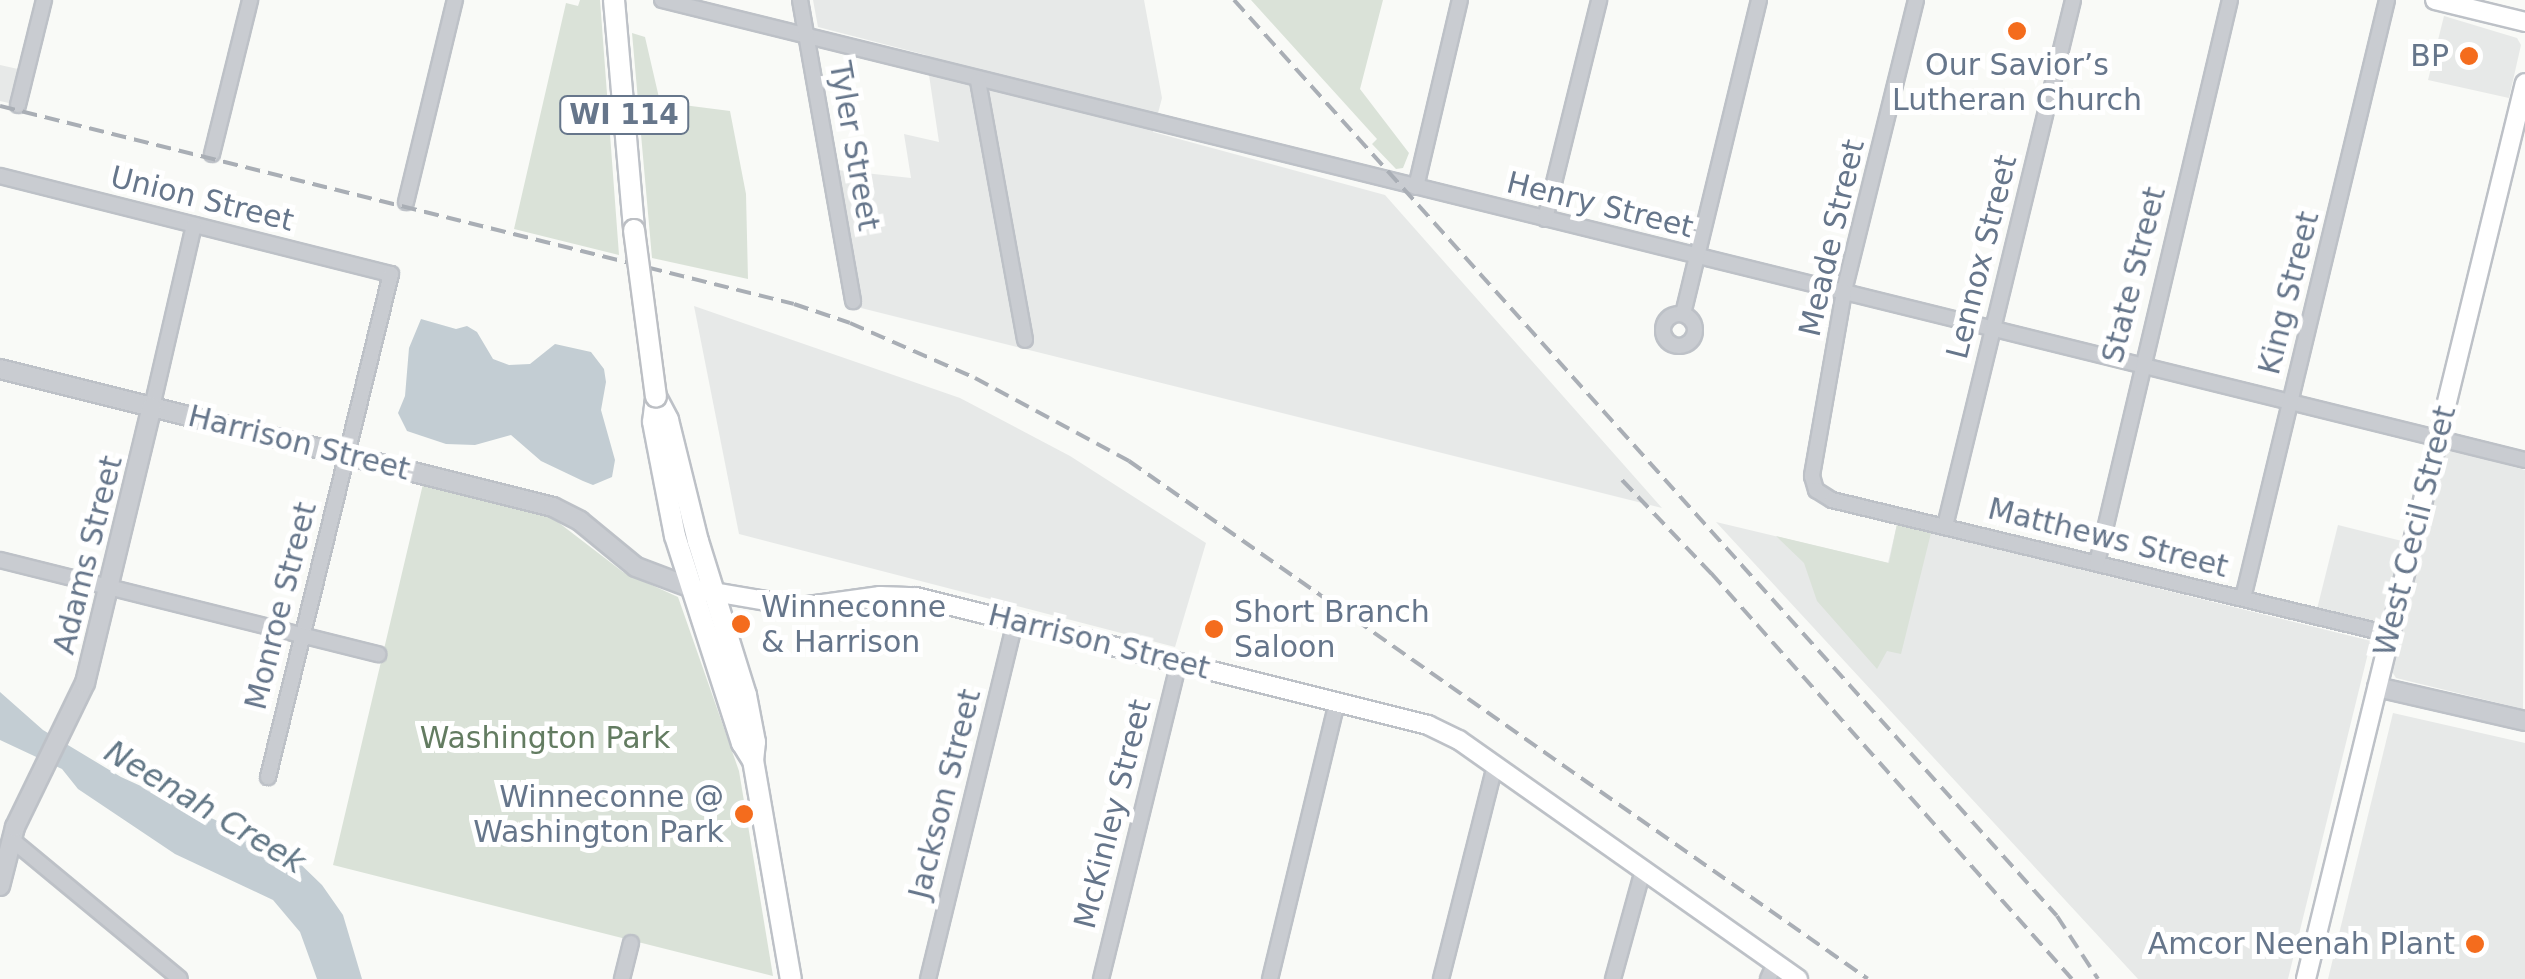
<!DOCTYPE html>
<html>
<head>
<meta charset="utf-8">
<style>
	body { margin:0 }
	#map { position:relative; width:2525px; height:979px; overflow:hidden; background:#f9faf7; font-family:"DejaVu Sans",sans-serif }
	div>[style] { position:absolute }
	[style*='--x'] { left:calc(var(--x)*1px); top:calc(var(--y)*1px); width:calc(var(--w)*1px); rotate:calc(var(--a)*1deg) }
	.built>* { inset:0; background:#e7e9e8 }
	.green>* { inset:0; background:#dae2d8 }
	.water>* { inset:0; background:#c3cdd3 }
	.roads { filter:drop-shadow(2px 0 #bdc1c7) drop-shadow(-2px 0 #bdc1c7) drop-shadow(0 2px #bdc1c7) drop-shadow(0 -2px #bdc1c7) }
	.minor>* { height:14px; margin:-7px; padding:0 7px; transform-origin:7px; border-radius:7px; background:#c9ccd1 }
	.minor>.ring { margin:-7px; padding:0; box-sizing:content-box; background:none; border:14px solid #c9ccd1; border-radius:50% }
	.tertiary>* { height:18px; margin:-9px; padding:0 9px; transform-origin:9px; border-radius:9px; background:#c9ccd1 }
	.secondary>* { height:18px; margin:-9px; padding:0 9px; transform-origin:9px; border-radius:9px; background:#fff }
	.primary>* { height:20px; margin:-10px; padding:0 10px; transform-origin:10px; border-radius:10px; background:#fff }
	.rail>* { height:4px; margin-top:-2px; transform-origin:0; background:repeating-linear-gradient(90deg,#a9aeb5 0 15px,transparent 0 23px) }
	.bridges { filter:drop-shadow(2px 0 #bcbfc4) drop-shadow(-2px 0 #bcbfc4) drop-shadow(0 2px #bcbfc4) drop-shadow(0 -2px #bcbfc4) }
	.primary-bridge>* { height:20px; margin:-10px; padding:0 10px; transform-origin:10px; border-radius:10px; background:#fff }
	.dots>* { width:28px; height:28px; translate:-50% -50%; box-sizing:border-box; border:5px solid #fff; border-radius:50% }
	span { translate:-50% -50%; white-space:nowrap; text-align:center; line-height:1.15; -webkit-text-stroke:10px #fff; paint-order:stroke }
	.shield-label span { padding:2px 8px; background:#fff; border:2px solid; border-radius:8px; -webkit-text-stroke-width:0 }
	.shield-label { font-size:28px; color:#66768b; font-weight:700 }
	.poi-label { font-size:30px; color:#66768b }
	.right { translate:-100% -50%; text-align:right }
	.left { translate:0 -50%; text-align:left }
	.street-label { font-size:30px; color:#66768b }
	.park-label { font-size:30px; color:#637c61 }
	.water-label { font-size:32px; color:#627786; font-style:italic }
</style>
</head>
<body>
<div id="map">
	<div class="built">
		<i style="clip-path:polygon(813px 0,1144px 0,1162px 98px,1153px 132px,1385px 195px,1662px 508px,861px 308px,837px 170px,911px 178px,904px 134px,939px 142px,926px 55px,818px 27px)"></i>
		<i style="clip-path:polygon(2444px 16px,2517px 38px,2521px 45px,2509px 98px,2428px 80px)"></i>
		<i style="clip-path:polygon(0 65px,27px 71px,18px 105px,0 101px)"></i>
		<i style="clip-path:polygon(694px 306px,960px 398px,1070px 456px,1206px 543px,1175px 647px,739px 534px)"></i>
		<i style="clip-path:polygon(2452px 450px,2525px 470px,2523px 709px,2396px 678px,2391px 670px,2399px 628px,2317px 609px,2338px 525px,2422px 546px,2444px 456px)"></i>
		<i style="clip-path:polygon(1716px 522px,1888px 563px,1897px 524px,2371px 641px,2288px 979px,2138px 979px)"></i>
		<i style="clip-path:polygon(2393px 713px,2525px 743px,2525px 979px,2328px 979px)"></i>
	</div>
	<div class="green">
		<i style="clip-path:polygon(580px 0,600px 0,619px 255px,514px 229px,566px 3px,578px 6px)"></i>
		<i style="clip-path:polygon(1251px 0,1383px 0,1360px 89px,1409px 153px,1403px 168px,1396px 169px,1372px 144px,1377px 139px)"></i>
		<i style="clip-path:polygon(632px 33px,645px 37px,660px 102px,730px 111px,746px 194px,748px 279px,652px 258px)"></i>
		<i style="clip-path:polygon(423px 484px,550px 516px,623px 572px,678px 597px,739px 771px,773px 976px,333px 865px)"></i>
		<i style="clip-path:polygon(1897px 524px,1931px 533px,1901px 654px,1887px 651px,1877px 669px,1817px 601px,1804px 563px,1776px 536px,1889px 563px)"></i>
	</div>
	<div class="water">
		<i style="clip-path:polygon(421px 319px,456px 329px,467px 326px,477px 332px,493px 359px,509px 365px,530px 364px,555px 344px,591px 352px,604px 369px,606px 382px,601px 410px,615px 460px,612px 477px,593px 485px,583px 481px,541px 461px,511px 435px,475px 445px,446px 444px,407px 431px,398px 413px,405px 396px,409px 348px)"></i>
		<i style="clip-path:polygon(0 692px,43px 730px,121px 777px,290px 854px,322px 885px,343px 915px,362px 979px,317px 979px,300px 932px,273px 900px,175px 854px,78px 789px,62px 769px,0 740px)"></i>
	</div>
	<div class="roads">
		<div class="minor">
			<i style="--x:662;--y:0;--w:1919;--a:13.87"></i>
			<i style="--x:800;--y:0;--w:306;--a:80"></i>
			<i style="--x:1916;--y:0;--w:301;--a:103.9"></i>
			<i style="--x:1844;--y:292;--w:187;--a:99.9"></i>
			<i style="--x:1812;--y:476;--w:15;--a:74"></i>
			<i style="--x:1816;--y:490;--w:19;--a:32"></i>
			<i style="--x:1832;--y:500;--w:573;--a:13.53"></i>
			<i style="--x:978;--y:81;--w:263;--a:79.7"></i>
			<i style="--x:18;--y:105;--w:108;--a:-76.1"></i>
			<i style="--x:212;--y:154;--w:159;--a:-76.1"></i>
			<i style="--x:0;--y:176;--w:403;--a:14.1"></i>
			<i style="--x:391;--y:274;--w:518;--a:103.74"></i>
			<i style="--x:1416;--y:187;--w:192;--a:-76.8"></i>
			<i style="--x:406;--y:202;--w:208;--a:-76.4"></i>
			<i style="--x:1545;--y:219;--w:226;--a:-76.1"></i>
			<i class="ring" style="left:1663px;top:314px;width:18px;height:18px"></i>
			<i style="--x:1683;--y:314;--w:323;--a:-76.4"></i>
			<i style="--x:152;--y:407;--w:187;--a:-77"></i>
			<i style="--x:1945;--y:526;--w:541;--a:-76.32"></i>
			<i style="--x:0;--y:560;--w:390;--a:14"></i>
			<i style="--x:2097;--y:563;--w:578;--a:-76.71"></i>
			<i style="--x:2243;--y:598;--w:615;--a:-76.46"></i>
			<i style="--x:11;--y:839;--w:219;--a:39.6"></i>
			<i style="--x:622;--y:979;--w:37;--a:-76"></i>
			<i style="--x:928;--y:979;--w:368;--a:-76.3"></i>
			<i style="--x:1101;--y:979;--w:326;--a:-76.2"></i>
			<i style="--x:1270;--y:979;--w:285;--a:-76.4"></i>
			<i style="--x:1441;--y:979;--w:221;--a:-75.8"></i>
			<i style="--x:1613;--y:979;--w:113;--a:-74.6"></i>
			<i style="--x:1768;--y:979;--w:17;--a:-66"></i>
		</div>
		<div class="tertiary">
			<i style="--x:0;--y:369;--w:570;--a:14.01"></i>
			<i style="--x:553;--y:507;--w:30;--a:27"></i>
			<i style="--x:580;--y:521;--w:72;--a:39.4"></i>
			<i style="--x:636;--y:567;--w:60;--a:20.6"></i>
			<i style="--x:2377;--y:687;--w:152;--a:12.9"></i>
			<i style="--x:0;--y:886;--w:61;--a:-75.7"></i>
			<i style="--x:15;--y:827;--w:160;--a:-64.1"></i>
			<i style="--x:85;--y:683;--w:284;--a:-76.4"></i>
		</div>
		<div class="secondary">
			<i style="--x:2435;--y:0;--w:93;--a:13.7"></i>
			<i style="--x:702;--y:590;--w:100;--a:9.7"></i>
			<i style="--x:801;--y:607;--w:80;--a:-7.9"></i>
			<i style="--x:880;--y:596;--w:36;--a:2"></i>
			<i style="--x:916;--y:597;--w:528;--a:14.04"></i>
			<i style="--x:1428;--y:725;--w:34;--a:26"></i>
			<i style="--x:1459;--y:740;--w:415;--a:35.2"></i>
			<i style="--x:2306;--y:979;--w:922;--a:-76.27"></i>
		</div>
		<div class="primary">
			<i style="--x:614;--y:0;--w:231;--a:85"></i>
			<i style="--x:656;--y:397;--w:26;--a:62"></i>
			<i style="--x:668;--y:420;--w:125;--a:76.1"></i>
			<i style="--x:698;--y:541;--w:161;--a:72.7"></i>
			<i style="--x:746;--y:695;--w:48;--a:79.2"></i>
			<i style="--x:755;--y:742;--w:18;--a:96"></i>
			<i style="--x:753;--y:760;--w:222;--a:80.2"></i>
			<i style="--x:656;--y:398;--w:24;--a:97"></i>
			<i style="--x:653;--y:422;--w:116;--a:79.1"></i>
			<i style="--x:675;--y:536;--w:218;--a:72.1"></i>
			<i style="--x:742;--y:743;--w:19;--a:58"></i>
		</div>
	</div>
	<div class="rail">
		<i style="--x:1234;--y:0;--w:1231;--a:48.06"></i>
		<i style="--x:2057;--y:916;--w:75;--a:56.9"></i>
		<i style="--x:0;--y:106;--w:818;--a:14"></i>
		<i style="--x:794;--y:304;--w:59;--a:18.7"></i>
		<i style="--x:850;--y:323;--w:137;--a:23.7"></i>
		<i style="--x:975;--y:378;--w:175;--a:28.3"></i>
		<i style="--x:1129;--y:461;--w:902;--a:35.03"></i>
		<i style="--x:1622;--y:480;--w:129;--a:46.3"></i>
		<i style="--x:1711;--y:573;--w:543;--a:48.36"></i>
	</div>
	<div class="bridges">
		<div class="primary-bridge">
			<i style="--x:634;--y:230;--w:168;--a:82.5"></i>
		</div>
	</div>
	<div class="dots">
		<i style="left:2017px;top:31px;background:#f46c1d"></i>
		<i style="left:2469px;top:56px;background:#f46c1d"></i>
		<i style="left:741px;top:624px;background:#f46c1d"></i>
		<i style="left:1214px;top:629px;background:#f46c1d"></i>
		<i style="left:744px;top:814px;background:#f46c1d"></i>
		<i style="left:2475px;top:944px;background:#f46c1d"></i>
	</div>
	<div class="shield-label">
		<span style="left:624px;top:115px">WI 114</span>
	</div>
	<div class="poi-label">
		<span class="right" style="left:2449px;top:56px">BP</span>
		<span style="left:2017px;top:82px">Our Savior’s<br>Lutheran Church</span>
		<span class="left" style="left:761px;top:624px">Winneconne<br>&amp; Harrison</span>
		<span class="left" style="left:1234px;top:629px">Short Branch<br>Saloon</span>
		<span class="right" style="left:724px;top:814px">Winneconne @<br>Washington Park</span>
		<span class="right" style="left:2455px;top:944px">Amcor Neenah Plant</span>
	</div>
	<div class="street-label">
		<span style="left:854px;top:146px;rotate:80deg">Tyler Street</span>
		<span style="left:202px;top:199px;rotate:14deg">Union Street</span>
		<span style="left:1600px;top:205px;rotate:14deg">Henry Street</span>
		<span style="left:1832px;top:238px;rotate:-77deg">Meade Street</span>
		<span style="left:1982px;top:257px;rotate:-76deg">Lennox Street</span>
		<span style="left:2134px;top:275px;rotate:-76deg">State Street</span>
		<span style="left:2289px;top:293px;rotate:-76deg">King Street</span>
		<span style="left:299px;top:443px;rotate:14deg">Harrison Street</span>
		<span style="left:2415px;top:531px;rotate:-76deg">West Cecil Street</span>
		<span style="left:2108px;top:538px;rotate:14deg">Matthews Street</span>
		<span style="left:88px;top:555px;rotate:-76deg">Adams Street</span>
		<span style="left:281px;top:606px;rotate:-76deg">Monroe Street</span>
		<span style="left:1099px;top:642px;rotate:14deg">Harrison Street</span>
		<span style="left:945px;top:794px;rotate:-76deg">Jackson Street</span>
		<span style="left:1113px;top:814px;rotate:-76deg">McKinley Street</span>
	</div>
	<div class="park-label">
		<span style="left:545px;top:738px">Washington Park</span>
	</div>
	<div class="water-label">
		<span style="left:205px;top:807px;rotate:31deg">Neenah Creek</span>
	</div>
</div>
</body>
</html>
